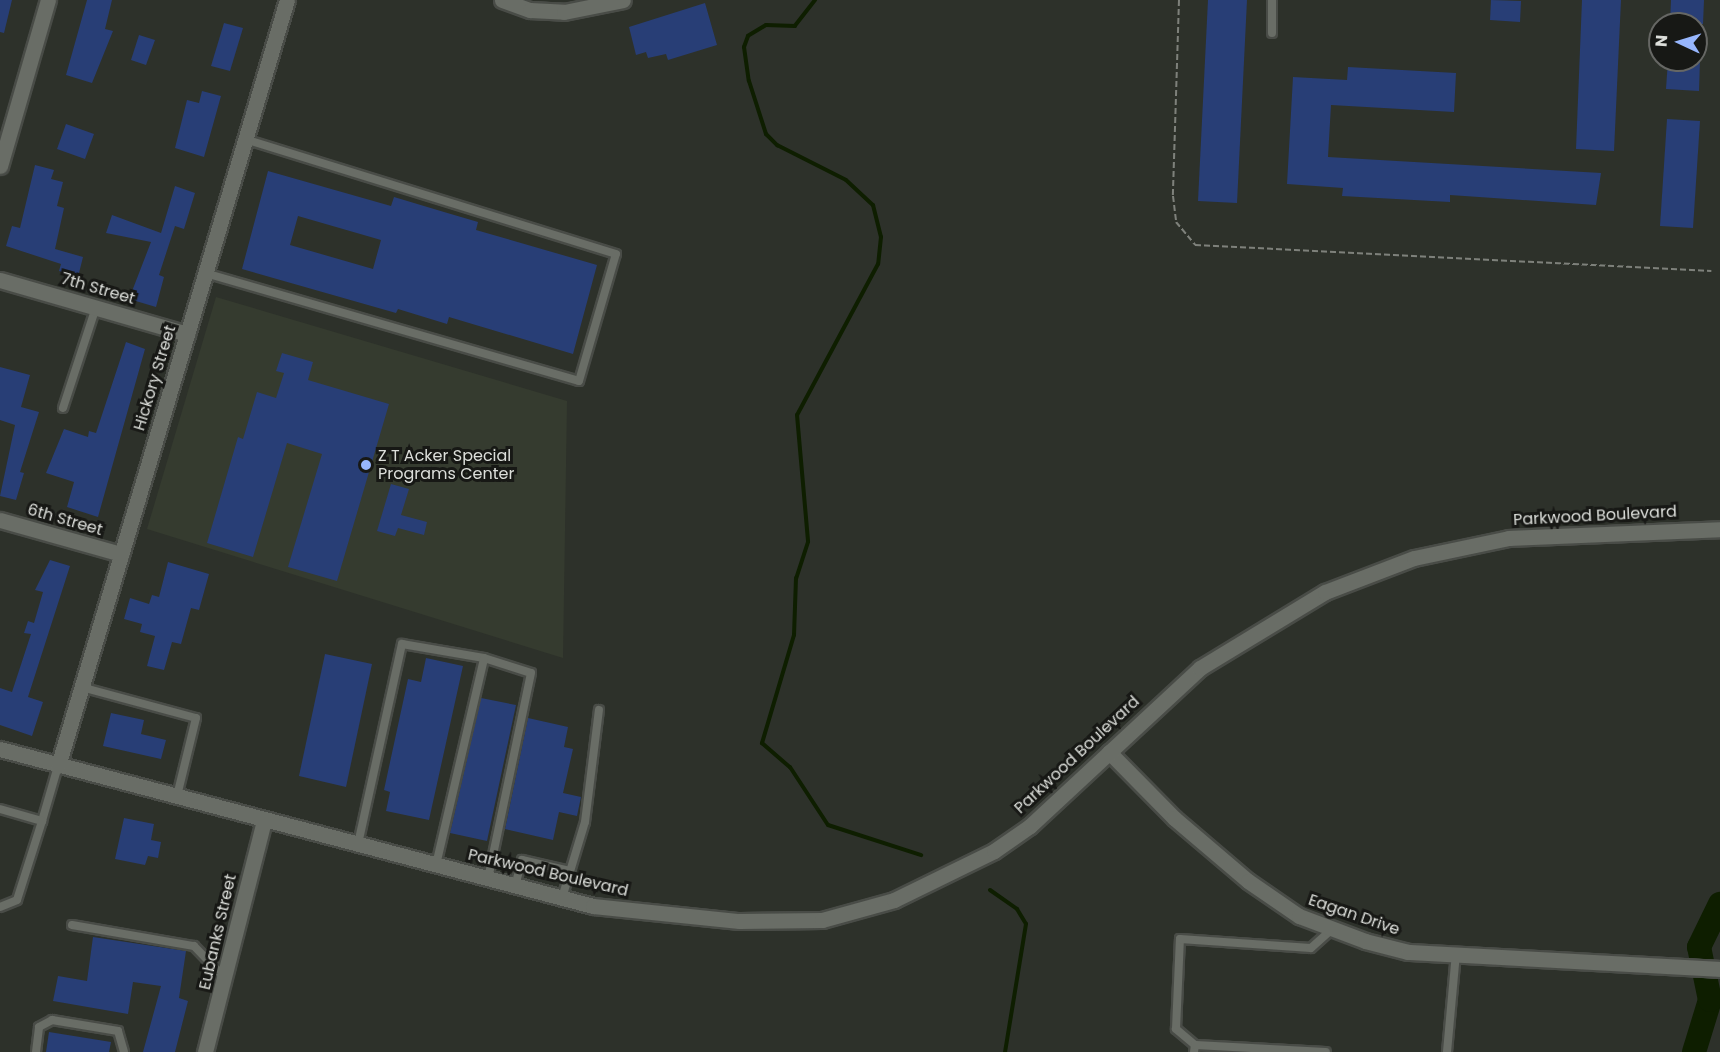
<!DOCTYPE html>
<html>
<head>
<meta charset="utf-8">
<style>
	body { margin:0 }
	#map { position:relative; width:1720px; height:1052px; overflow:hidden; background:#2d312a; font-family:Poppins,sans-serif }
	div>[style] { position:absolute }
	[style*='--x'] { left:calc(var(--x)*1px); top:calc(var(--y)*1px); width:calc(var(--w)*1px); rotate:calc(var(--a)*1deg) }
	.built>* { inset:0; background:#353b2f }
	.stream>* { height:4px; margin:-2px; padding:0 2px; transform-origin:2px; border-radius:2px; background:#0e1e00 }
	.river>* { height:24px; margin:-12px; padding:0 12px; transform-origin:12px; border-radius:12px; background:#0e1e00 }
	.building>* { inset:0; background:#283e76 }
	.path>* { height:2px; margin-top:-1px; transform-origin:0; background:repeating-linear-gradient(90deg,#7e817b 0 6px,transparent 0 9px) }
	.roads { filter:drop-shadow(2px 0 #494c47) drop-shadow(-2px 0 #494c47) drop-shadow(0 2px #494c47) drop-shadow(0 -2px #494c47) }
	.lane>* { height:8px; margin:-4px; padding:0 4px; transform-origin:4px; border-radius:4px; background:#696d66 }
	.street>* { height:15px; margin:-7.5px; padding:0 7.5px; transform-origin:7.5px; border-radius:7.5px; background:#696d66 }
	.secondary>* { height:15px; margin:-7.5px; padding:0 7.5px; transform-origin:7.5px; border-radius:7.5px; background:#696d66 }
	.dots>* { width:16px; height:16px; translate:-50% -50%; box-sizing:border-box; border:3px solid #171815; border-radius:50% }
	span { translate:-50% -50%; white-space:nowrap; text-align:center; line-height:1.15; -webkit-text-stroke:6px #171815; paint-order:stroke }
	.street-label { font-size:16px; color:#dcdeda }
	.poi-label { font-size:16px; color:#dcdeda }
	.left { translate:0 -50%; text-align:left }
	.north { position:absolute; left:1648px; top:12px; width:60px; height:60px; box-sizing:border-box; background:#171815; border:2px solid #666764; border-radius:50%; rotate:274deg; font-size:16px; font-weight:700; line-height:24px; text-align:center; color:#dcdeda }
	.north::after { content:''; display:block; margin:auto; width:21px; height:27px; background:#97b6fd; clip-path:polygon(50% 0,100% 100%,50% 72%,0 100%) }
</style>
</head>
<body>
<div id="map">
	<div class="built">
		<i style="clip-path:polygon(216px 297px,567px 401px,563px 658px,147px 529px)"></i>
	</div>
	<div class="stream">
		<i style="--x:815;--y:0;--w:33;--a:128"></i>
		<i style="--x:795;--y:26;--w:29;--a:-178"></i>
		<i style="--x:766;--y:25;--w:21;--a:149"></i>
		<i style="--x:748;--y:36;--w:12;--a:110"></i>
		<i style="--x:744;--y:47;--w:34;--a:82"></i>
		<i style="--x:749;--y:81;--w:56;--a:72.2"></i>
		<i style="--x:766;--y:134;--w:16;--a:45"></i>
		<i style="--x:777;--y:145;--w:77;--a:26.9"></i>
		<i style="--x:846;--y:180;--w:37;--a:43"></i>
		<i style="--x:873;--y:205;--w:33;--a:76"></i>
		<i style="--x:881;--y:237;--w:27;--a:96"></i>
		<i style="--x:878;--y:264;--w:171;--a:118.2"></i>
		<i style="--x:797;--y:415;--w:127;--a:85"></i>
		<i style="--x:808;--y:542;--w:38;--a:108"></i>
		<i style="--x:796;--y:578;--w:57;--a:92"></i>
		<i style="--x:794;--y:635;--w:113;--a:106.5"></i>
		<i style="--x:762;--y:743;--w:37;--a:41"></i>
		<i style="--x:790;--y:767;--w:69;--a:56.8"></i>
		<i style="--x:828;--y:825;--w:98;--a:17.9"></i>
		<i style="--x:990;--y:890;--w:33;--a:35"></i>
		<i style="--x:1017;--y:909;--w:17;--a:59"></i>
		<i style="--x:1026;--y:924;--w:130;--a:99.3"></i>
	</div>
	<div class="river">
		<i style="--x:1694;--y:1052;--w:54;--a:-72.9"></i>
		<i style="--x:1710;--y:1000;--w:54;--a:-101.7"></i>
		<i style="--x:1699;--y:947;--w:48;--a:-64"></i>
	</div>
	<div class="building">
		<i style="clip-path:polygon(0 0,12px 0,4px 33px,0 32px)"></i>
		<i style="clip-path:polygon(87px 0,112px 0,105px 29px,113px 31px,92px 83px,66px 75px)"></i>
		<i style="clip-path:polygon(1208px 0,1247px 0,1237px 203px,1198px 201px)"></i>
		<i style="clip-path:polygon(1491px 0,1521px 1px,1520px 22px,1490px 20px)"></i>
		<i style="clip-path:polygon(1582px 0,1621px 0,1614px 151px,1576px 149px)"></i>
		<i style="clip-path:polygon(1671px 0,1704px 0,1703px 24px,1670px 24px)"></i>
		<i style="clip-path:polygon(705px 3px,717px 45px,668px 60px,666px 54px,648px 58px,646px 52px,636px 55px,629px 27px)"></i>
		<i style="clip-path:polygon(224px 23px,243px 28px,230px 71px,211px 66px)"></i>
		<i style="clip-path:polygon(139px 35px,155px 40px,146px 65px,131px 60px)"></i>
		<i style="clip-path:polygon(1668px 60px,1700px 60px,1699px 91px,1666px 89px)"></i>
		<i style="clip-path:polygon(1348px 67px,1456px 73px,1454px 112px,1331px 105px,1328px 157px,1601px 173px,1596px 205px,1450px 195px,1450px 202px,1342px 196px,1343px 188px,1287px 184px,1293px 77px,1347px 80px)"></i>
		<i style="clip-path:polygon(202px 91px,221px 96px,204px 157px,175px 148px,187px 100px,199px 103px)"></i>
		<i style="clip-path:polygon(1667px 119px,1700px 121px,1693px 228px,1660px 226px)"></i>
		<i style="clip-path:polygon(66px 124px,94px 134px,85px 159px,57px 149px)"></i>
		<i style="clip-path:polygon(35px 165px,54px 170px,51px 179px,63px 182px,57px 206px,64px 208px,55px 249px,83px 257px,78px 277px,59px 271px,61px 264px,6px 246px,12px 226px,20px 228px)"></i>
		<i style="clip-path:polygon(evenodd,268px 171px,391px 206px,394px 197px,444px 212px,478px 222px,476px 230px,597px 265px,573px 354px,449px 317px,447px 324px,398px 309px,396px 313px,242px 269px,268px 171px,298px 216px,381px 240px,373px 269px,290px 245px,298px 216px)"></i>
		<i style="clip-path:polygon(175px 186px,195px 193px,184px 229px,175px 226px,159px 275px,164px 277px,156px 307px,129px 299px,151px 242px,106px 233px,112px 215px,161px 233px)"></i>
		<i style="clip-path:polygon(126px 342px,145px 349px,98px 517px,67px 507px,74px 482px,46px 473px,64px 429px,88px 437px,89px 431px,96px 433px)"></i>
		<i style="clip-path:polygon(282px 353px,313px 362px,308px 380px,389px 404px,337px 581px,288px 567px,322px 454px,287px 443px,253px 557px,207px 543px,238px 437px,243px 439px,257px 392px,276px 398px,284px 373px,276px 371px)"></i>
		<i style="clip-path:polygon(0 367px,30px 375px,21px 407px,39px 412px,20px 472px,24px 473px,16px 500px,0 496px,15px 425px,0 420px)"></i>
		<i style="clip-path:polygon(391px 484px,409px 489px,401px 515px,427px 522px,424px 535px,398px 528px,395px 536px,377px 531px)"></i>
		<i style="clip-path:polygon(50px 560px,70px 566px,28px 697px,43px 702px,32px 736px,0 725px,0 688px,12px 692px,31px 634px,24px 633px,28px 621px,34px 623px,43px 592px,35px 590px)"></i>
		<i style="clip-path:polygon(168px 562px,209px 574px,199px 610px,191px 608px,181px 644px,172px 642px,164px 670px,147px 666px,155px 636px,140px 632px,142px 624px,124px 619px,130px 598px,149px 604px,152px 595px,159px 597px)"></i>
		<i style="clip-path:polygon(325px 654px,372px 664px,346px 787px,299px 776px)"></i>
		<i style="clip-path:polygon(426px 658px,463px 666px,429px 820px,386px 811px,390px 792px,384px 790px,408px 679px,421px 682px)"></i>
		<i style="clip-path:polygon(481px 698px,516px 705px,487px 841px,450px 833px)"></i>
		<i style="clip-path:polygon(111px 713px,144px 720px,141px 734px,166px 740px,161px 759px,103px 746px)"></i>
		<i style="clip-path:polygon(528px 718px,568px 727px,564px 747px,573px 749px,563px 793px,581px 797px,577px 816px,559px 812px,553px 840px,505px 829px)"></i>
		<i style="clip-path:polygon(124px 818px,154px 824px,151px 840px,161px 842px,158px 858px,148px 856px,145px 865px,115px 859px)"></i>
		<i style="clip-path:polygon(93px 937px,186px 951px,179px 998px,188px 1001px,175px 1052px,143px 1052px,161px 986px,133px 982px,128px 1014px,53px 1001px,58px 976px,87px 981px)"></i>
		<i style="clip-path:polygon(49px 1032px,111px 1042px,109px 1052px,46px 1052px)"></i>
	</div>
	<div class="path">
		<i style="--x:1179;--y:0;--w:196;--a:91.8"></i>
		<i style="--x:1173;--y:196;--w:26;--a:83"></i>
		<i style="--x:1176;--y:222;--w:30;--a:50"></i>
		<i style="--x:1195;--y:245;--w:517;--a:2.88"></i>
	</div>
	<div class="roads">
		<div class="lane">
			<i style="--x:1272;--y:0;--w:33;--a:90"></i>
			<i style="--x:205;--y:273;--w:389;--a:16.1"></i>
			<i style="--x:579;--y:381;--w:132;--a:-73.8"></i>
			<i style="--x:616;--y:254;--w:388;--a:-162.8"></i>
			<i style="--x:63;--y:408;--w:106;--a:-71.9"></i>
			<i style="--x:81;--y:687;--w:119;--a:15.1"></i>
			<i style="--x:196;--y:718;--w:80;--a:103.7"></i>
			<i style="--x:0;--y:809;--w:44;--a:15.9"></i>
			<i style="--x:42;--y:821;--w:57;--a:-73.8"></i>
			<i style="--x:358;--y:844;--w:205;--a:-77.6"></i>
			<i style="--x:402;--y:644;--w:83;--a:9.7"></i>
			<i style="--x:484;--y:658;--w:49;--a:17.7"></i>
			<i style="--x:531;--y:673;--w:209;--a:101.8"></i>
			<i style="--x:436;--y:865;--w:212;--a:-76.9"></i>
			<i style="--x:515;--y:886;--w:27;--a:-75"></i>
			<i style="--x:522;--y:860;--w:49;--a:12.9"></i>
			<i style="--x:562;--y:898;--w:79;--a:-73.2"></i>
			<i style="--x:585;--y:822;--w:113;--a:-82.9"></i>
			<i style="--x:0;--y:907;--w:18;--a:-22"></i>
			<i style="--x:17;--y:900;--w:83;--a:-72.4"></i>
			<i style="--x:72;--y:925;--w:124;--a:9.8"></i>
			<i style="--x:194;--y:946;--w:43;--a:45.9"></i>
			<i style="--x:1195;--y:1045;--w:25;--a:-140"></i>
			<i style="--x:1176;--y:1029;--w:90;--a:-87.5"></i>
			<i style="--x:1180;--y:939;--w:131;--a:3.9"></i>
			<i style="--x:1311;--y:948;--w:30;--a:-42"></i>
			<i style="--x:36;--y:1052;--w:25;--a:-83"></i>
			<i style="--x:39;--y:1027;--w:15;--a:-28"></i>
			<i style="--x:52;--y:1020;--w:67;--a:9.5"></i>
			<i style="--x:118;--y:1031;--w:22;--a:74"></i>
			<i style="--x:1194;--y:1052;--w:7;--a:-82"></i>
			<i style="--x:1195;--y:1045;--w:131;--a:3.1"></i>
			<i style="--x:1447;--y:1052;--w:98;--a:-84.8"></i>
		</div>
		<div class="street">
			<i style="--x:502;--y:0;--w:30;--a:20"></i>
			<i style="--x:530;--y:10;--w:34;--a:3"></i>
			<i style="--x:564;--y:12;--w:60;--a:-11.5"></i>
			<i style="--x:0;--y:166;--w:173;--a:-73.9"></i>
			<i style="--x:0;--y:280;--w:195;--a:16.1"></i>
			<i style="--x:0;--y:520;--w:126;--a:15.7"></i>
			<i style="--x:1109;--y:752;--w:93;--a:45.4"></i>
			<i style="--x:1174;--y:818;--w:97;--a:40.4"></i>
			<i style="--x:1248;--y:881;--w:62;--a:34.5"></i>
			<i style="--x:1299;--y:916;--w:71;--a:20.7"></i>
			<i style="--x:1365;--y:941;--w:44;--a:14.3"></i>
			<i style="--x:1408;--y:952;--w:312;--a:3.1"></i>
			<i style="--x:205;--y:1052;--w:239;--a:-75.7"></i>
		</div>
		<div class="secondary">
			<i style="--x:0;--y:749;--w:613;--a:14.83"></i>
			<i style="--x:593;--y:906;--w:147;--a:5.9"></i>
			<i style="--x:739;--y:921;--w:83;--a:-0.7"></i>
			<i style="--x:822;--y:920;--w:75;--a:-15.5"></i>
			<i style="--x:894;--y:900;--w:111;--a:-26.1"></i>
			<i style="--x:994;--y:851;--w:44;--a:-34.8"></i>
			<i style="--x:1030;--y:826;--w:232;--a:-42.9"></i>
			<i style="--x:1200;--y:668;--w:146;--a:-31.3"></i>
			<i style="--x:1325;--y:592;--w:95;--a:-20.9"></i>
			<i style="--x:1414;--y:558;--w:97;--a:-11.9"></i>
			<i style="--x:1509;--y:538;--w:211;--a:-2.4"></i>
			<i style="--x:58;--y:766;--w:799;--a:-73.36"></i>
		</div>
	</div>
	<div class="dots">
		<i style="left:366px;top:465px;background:#97b6fd"></i>
	</div>
	<div class="street-label">
		<span style="left:98px;top:289px;rotate:16deg">7th Street</span>
		<span style="left:155px;top:378px;rotate:-73deg">Hickory Street</span>
		<span style="left:1595px;top:516px;rotate:-3deg">Parkwood Boulevard</span>
		<span style="left:65px;top:520px;rotate:16deg">6th Street</span>
		<span style="left:1077px;top:755px;rotate:-43deg">Parkwood Boulevard</span>
		<span style="left:548px;top:873px;rotate:13deg">Parkwood Boulevard</span>
		<span style="left:1354px;top:915px;rotate:19deg">Eagan Drive</span>
		<span style="left:218px;top:932px;rotate:-77deg">Eubanks Street</span>
	</div>
	<div class="poi-label">
		<span class="left" style="left:378px;top:465px">Z T Acker Special<br>Programs Center</span>
	</div>
	<div class="north">N</div>
</div>
</body>
</html>
